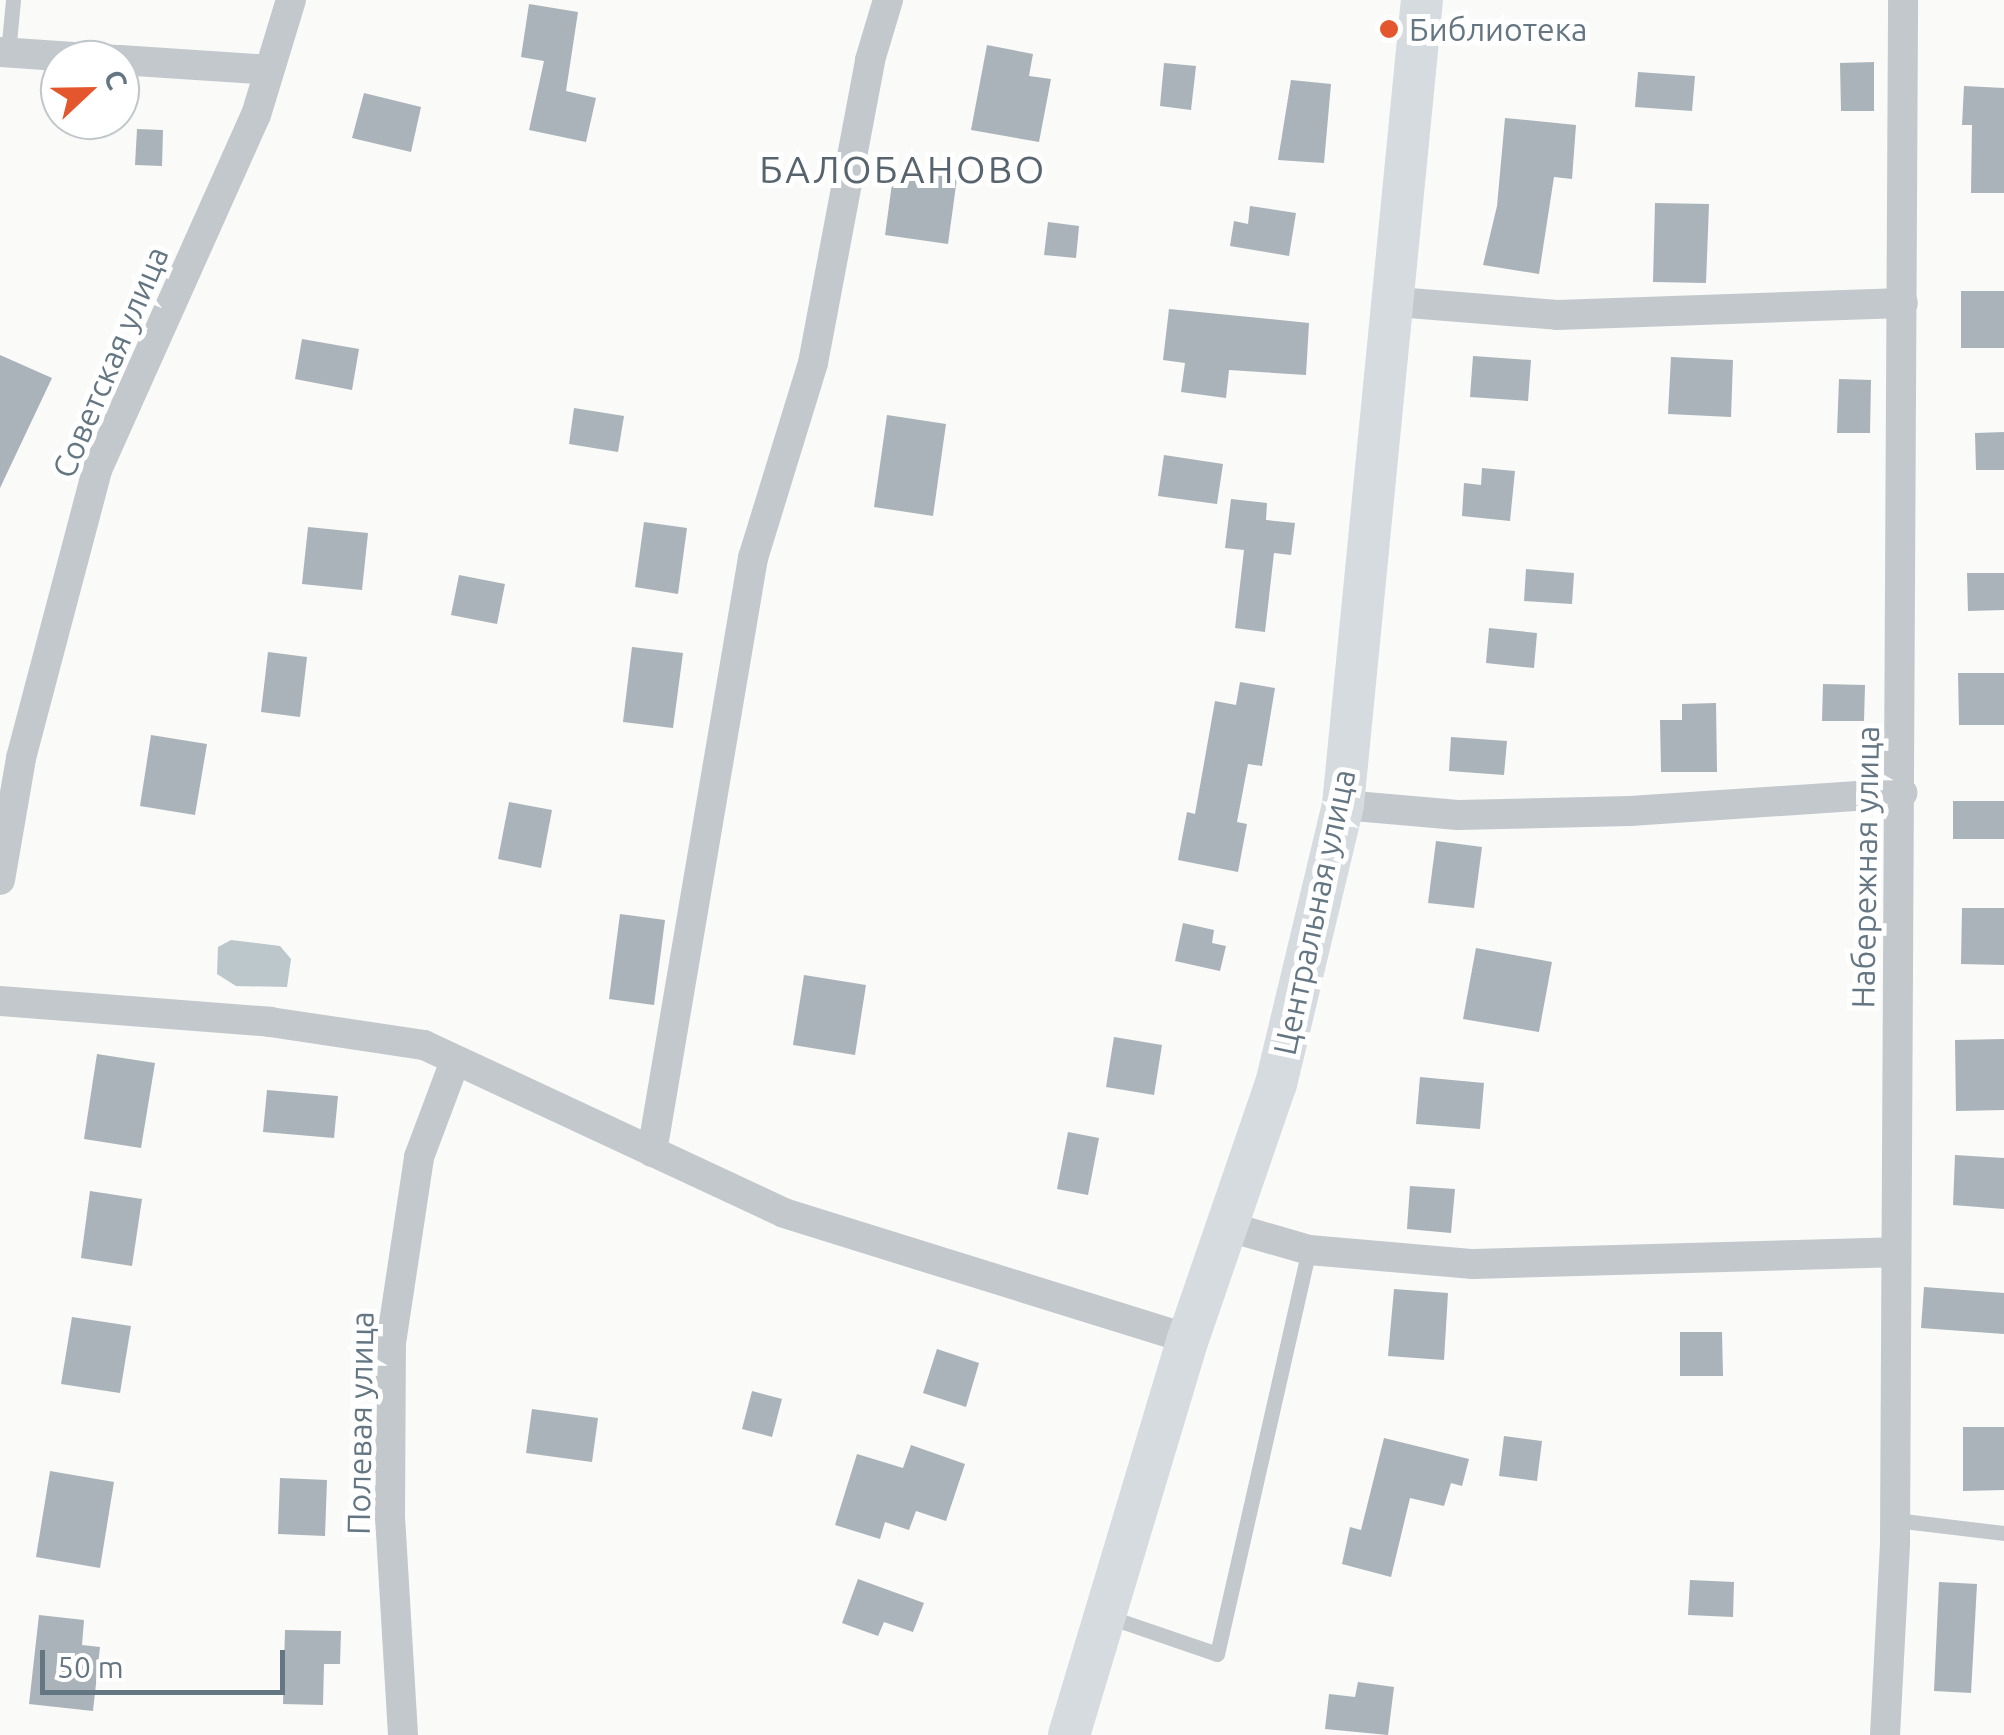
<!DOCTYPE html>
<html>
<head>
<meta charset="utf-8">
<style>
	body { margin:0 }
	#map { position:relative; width:2004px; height:1735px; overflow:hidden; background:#fafaf8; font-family:Ubuntu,sans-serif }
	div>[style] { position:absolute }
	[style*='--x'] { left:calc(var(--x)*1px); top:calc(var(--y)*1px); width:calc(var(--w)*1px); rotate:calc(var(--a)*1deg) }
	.water>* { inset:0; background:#bbc7cb }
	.building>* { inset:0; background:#aab3b9 }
	.lane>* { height:15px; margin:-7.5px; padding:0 7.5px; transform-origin:7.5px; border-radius:7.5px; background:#c3c8cc }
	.street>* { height:30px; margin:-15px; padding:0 15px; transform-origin:15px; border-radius:15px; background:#c3c8cc }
	.secondary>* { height:42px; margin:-21px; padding:0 21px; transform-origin:21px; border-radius:21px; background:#d6dbdf }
	.dots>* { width:28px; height:28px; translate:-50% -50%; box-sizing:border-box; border:5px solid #fff; border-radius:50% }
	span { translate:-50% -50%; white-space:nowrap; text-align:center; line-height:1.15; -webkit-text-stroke:10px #fff; paint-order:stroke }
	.poi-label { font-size:32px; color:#657683 }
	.left { translate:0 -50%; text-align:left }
	.street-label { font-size:32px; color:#657683 }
	.quarter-label { font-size:38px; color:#57646e; letter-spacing:2.5px }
	.north { position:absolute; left:40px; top:40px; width:100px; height:100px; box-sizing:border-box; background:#fff; border:2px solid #c1c8cd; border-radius:50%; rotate:68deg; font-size:28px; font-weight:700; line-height:40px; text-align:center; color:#657683 }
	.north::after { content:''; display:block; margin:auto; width:35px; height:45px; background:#e4572e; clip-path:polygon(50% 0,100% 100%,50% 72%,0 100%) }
	.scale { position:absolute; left:40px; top:1650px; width:245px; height:45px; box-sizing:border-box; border:5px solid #657683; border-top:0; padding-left:12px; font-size:30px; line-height:35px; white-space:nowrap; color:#657683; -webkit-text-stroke:8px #fff; paint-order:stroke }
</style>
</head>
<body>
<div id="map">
	<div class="water">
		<i style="clip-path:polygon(231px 940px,280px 946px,291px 959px,287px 987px,236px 986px,217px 974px,218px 947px)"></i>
	</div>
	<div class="building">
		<i style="clip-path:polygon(529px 4px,578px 12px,566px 91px,596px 98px,586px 142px,529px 130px,544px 61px,521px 57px)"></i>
		<i style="clip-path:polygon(987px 45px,1033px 54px,1029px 76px,1051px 79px,1039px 142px,971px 130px)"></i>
		<i style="clip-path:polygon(1874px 62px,1874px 111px,1841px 111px,1840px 63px)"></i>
		<i style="clip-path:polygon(1164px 63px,1196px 66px,1191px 110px,1160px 106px)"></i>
		<i style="clip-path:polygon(1638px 72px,1695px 76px,1692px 111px,1635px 107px)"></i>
		<i style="clip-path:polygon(1291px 80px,1331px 84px,1324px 163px,1278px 160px)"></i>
		<i style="clip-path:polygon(1964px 86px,2004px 88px,2004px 193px,1971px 193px,1972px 125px,1962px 125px)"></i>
		<i style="clip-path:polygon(364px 93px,421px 107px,411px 152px,352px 138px)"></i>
		<i style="clip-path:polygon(1505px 118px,1576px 125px,1572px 179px,1554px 177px,1539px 274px,1483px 265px,1497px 206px)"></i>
		<i style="clip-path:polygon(137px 129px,163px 130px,162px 166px,135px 165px)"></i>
		<i style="clip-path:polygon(894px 169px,957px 178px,948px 244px,885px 235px)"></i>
		<i style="clip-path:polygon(1655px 203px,1709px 204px,1706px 283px,1653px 282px)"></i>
		<i style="clip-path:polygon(1250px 206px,1296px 213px,1289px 256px,1230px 246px,1234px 221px,1248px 224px)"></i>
		<i style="clip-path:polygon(1048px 222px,1079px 226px,1076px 258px,1044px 255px)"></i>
		<i style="clip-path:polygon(1961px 291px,2004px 291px,2004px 348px,1961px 348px)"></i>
		<i style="clip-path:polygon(1169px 309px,1309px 323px,1306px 375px,1229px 370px,1226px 398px,1181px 392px,1185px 363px,1163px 360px)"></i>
		<i style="clip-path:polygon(302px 339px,359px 349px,352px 390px,295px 379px)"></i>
		<i style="clip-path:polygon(0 355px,52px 378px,0 488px)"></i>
		<i style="clip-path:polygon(1473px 356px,1531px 360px,1528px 401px,1470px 397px)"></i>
		<i style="clip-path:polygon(1671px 357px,1733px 360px,1731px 417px,1668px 414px)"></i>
		<i style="clip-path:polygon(1839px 379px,1871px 380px,1870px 433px,1837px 433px)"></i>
		<i style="clip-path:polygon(574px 408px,624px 416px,618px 452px,569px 444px)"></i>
		<i style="clip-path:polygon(887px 415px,946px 424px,933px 516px,874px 507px)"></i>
		<i style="clip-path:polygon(2004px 432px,2004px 470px,1976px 470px,1975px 433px)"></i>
		<i style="clip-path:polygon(1164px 455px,1223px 464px,1217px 504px,1158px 496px)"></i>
		<i style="clip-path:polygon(1482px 468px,1515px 471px,1510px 521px,1462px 516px,1464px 483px,1481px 485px)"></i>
		<i style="clip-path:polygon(1231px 499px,1267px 503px,1266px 520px,1295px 523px,1291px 555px,1274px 553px,1265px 632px,1235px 628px,1244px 550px,1225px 548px)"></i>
		<i style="clip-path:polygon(644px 522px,687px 528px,678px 594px,635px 587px)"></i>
		<i style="clip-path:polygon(308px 527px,368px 533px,362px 590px,302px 584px)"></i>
		<i style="clip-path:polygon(1526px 569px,1574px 573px,1572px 604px,1524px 601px)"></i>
		<i style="clip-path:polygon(1967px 573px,2004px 573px,2004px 610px,1968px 611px)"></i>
		<i style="clip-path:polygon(459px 575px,505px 584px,497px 624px,451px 615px)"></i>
		<i style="clip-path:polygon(1489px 628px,1537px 633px,1534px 668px,1486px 663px)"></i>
		<i style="clip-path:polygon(632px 647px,683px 653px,673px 728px,623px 722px)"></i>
		<i style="clip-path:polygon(268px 652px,307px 657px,300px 717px,261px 712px)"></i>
		<i style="clip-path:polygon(1958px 673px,2004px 673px,2004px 725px,1959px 725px)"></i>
		<i style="clip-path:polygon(1240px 682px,1275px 688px,1262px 766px,1248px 764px,1237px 822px,1247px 824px,1238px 872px,1178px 860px,1187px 812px,1195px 814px,1215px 701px,1236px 705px)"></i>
		<i style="clip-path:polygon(1823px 684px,1865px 685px,1864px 721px,1822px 721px)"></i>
		<i style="clip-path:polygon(1716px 703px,1717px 772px,1661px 772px,1660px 720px,1682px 720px,1682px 704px)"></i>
		<i style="clip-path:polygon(151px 735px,207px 744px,195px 815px,140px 806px)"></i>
		<i style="clip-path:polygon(1451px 737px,1507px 741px,1504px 775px,1449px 771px)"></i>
		<i style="clip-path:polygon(1953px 801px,2004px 801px,2004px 839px,1953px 839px)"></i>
		<i style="clip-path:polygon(509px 802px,552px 810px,541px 868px,498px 859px)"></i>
		<i style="clip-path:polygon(1436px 841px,1482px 847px,1474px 908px,1428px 903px)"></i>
		<i style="clip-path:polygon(1962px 908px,2004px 908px,2004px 965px,1961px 964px)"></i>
		<i style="clip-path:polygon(620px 914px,665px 920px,654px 1005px,609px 999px)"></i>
		<i style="clip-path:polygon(1183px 923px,1214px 930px,1212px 943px,1226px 946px,1220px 971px,1175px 961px)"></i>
		<i style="clip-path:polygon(1476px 948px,1552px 962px,1539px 1032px,1463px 1019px)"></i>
		<i style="clip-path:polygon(804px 975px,866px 985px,855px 1055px,793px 1045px)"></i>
		<i style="clip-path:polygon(1114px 1037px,1162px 1045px,1154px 1095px,1106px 1087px)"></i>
		<i style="clip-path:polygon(2004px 1039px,2004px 1110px,1956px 1111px,1955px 1040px)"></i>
		<i style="clip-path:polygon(97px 1054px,155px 1063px,141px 1148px,84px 1139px)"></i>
		<i style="clip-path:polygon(1420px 1077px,1484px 1083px,1480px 1129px,1416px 1124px)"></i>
		<i style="clip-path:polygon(267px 1090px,338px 1096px,334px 1138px,263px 1132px)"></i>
		<i style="clip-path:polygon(1068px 1132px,1099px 1138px,1088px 1195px,1057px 1189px)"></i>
		<i style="clip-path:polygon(1955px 1155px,2004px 1158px,2004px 1209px,1953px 1205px)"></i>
		<i style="clip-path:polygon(1410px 1186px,1455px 1189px,1451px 1233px,1407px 1229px)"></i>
		<i style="clip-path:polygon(90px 1191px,142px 1199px,132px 1266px,81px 1258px)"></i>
		<i style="clip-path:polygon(1924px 1287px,2004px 1293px,2004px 1334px,1921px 1328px)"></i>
		<i style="clip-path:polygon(1394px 1289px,1448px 1293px,1444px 1360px,1388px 1356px)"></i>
		<i style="clip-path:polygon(72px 1317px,131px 1326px,120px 1393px,61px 1384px)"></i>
		<i style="clip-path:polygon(1680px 1332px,1722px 1332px,1723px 1376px,1680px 1376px)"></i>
		<i style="clip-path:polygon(937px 1349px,979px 1363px,966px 1407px,923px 1393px)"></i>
		<i style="clip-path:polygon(752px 1391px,782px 1399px,772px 1437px,742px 1429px)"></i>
		<i style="clip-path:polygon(532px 1409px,598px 1418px,592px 1462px,526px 1453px)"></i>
		<i style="clip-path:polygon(1963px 1427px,2004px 1427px,2004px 1490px,1963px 1491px)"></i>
		<i style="clip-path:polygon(1504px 1436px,1542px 1441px,1537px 1481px,1499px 1476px)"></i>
		<i style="clip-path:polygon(1384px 1438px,1469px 1459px,1462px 1486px,1451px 1483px,1444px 1506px,1410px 1498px,1391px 1577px,1342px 1564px,1350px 1527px,1361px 1530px)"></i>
		<i style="clip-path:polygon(911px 1445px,965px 1464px,946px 1521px,916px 1511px,909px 1530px,885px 1522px,880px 1539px,835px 1525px,857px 1454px,903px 1468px)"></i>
		<i style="clip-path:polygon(50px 1471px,114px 1482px,100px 1568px,36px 1557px)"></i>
		<i style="clip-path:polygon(280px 1478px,327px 1480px,325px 1536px,278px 1534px)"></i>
		<i style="clip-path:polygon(858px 1579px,924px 1603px,913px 1632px,884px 1622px,878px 1636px,842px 1623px)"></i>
		<i style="clip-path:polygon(1690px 1580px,1734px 1582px,1733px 1617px,1688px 1615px)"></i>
		<i style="clip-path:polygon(1939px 1582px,1977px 1584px,1971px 1693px,1934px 1691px)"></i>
		<i style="clip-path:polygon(39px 1615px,84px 1620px,82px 1645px,100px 1647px,93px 1711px,29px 1704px)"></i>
		<i style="clip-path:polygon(285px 1630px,341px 1631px,340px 1664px,324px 1664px,323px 1705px,283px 1704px)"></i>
		<i style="clip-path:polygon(1358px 1682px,1394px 1687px,1388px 1735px,1325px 1729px,1329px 1694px,1355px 1697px)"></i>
	</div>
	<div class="lane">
		<i style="--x:8;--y:53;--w:53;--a:-84.6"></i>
		<i style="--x:1895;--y:1520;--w:110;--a:6.8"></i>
		<i style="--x:1109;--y:1617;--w:114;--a:18.9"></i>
		<i style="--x:1217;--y:1654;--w:414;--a:-77.2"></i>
	</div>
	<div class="street">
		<i style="--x:0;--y:52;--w:117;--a:3.9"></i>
		<i style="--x:120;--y:60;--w:149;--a:3.8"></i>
		<i style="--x:1397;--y:302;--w:161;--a:4.6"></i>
		<i style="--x:1557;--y:315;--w:346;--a:-2"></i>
		<i style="--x:1343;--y:805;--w:115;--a:5"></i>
		<i style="--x:1458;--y:815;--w:172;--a:-1.3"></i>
		<i style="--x:1630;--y:811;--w:273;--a:-3.8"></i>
		<i style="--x:0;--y:880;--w:124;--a:-80.2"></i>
		<i style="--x:21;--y:758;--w:298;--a:-75.2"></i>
		<i style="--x:97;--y:470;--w:389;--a:-65.9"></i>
		<i style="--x:256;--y:115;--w:120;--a:-73.1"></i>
		<i style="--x:0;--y:1001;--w:271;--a:4.4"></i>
		<i style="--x:270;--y:1022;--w:156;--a:8.5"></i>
		<i style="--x:424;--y:1045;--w:397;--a:25"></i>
		<i style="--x:784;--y:1213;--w:423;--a:17.3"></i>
		<i style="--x:652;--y:1152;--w:603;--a:-80.35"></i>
		<i style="--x:753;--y:558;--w:204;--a:-72.9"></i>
		<i style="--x:813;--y:363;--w:308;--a:-79.3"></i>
		<i style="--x:870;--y:60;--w:63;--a:-73.3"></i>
		<i style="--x:1226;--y:1226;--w:86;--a:16.1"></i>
		<i style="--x:1309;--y:1250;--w:165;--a:4.9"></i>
		<i style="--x:1473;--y:1264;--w:421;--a:-1.6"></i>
		<i style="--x:403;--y:1735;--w:216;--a:-93.4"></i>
		<i style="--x:390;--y:1519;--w:176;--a:-89.7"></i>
		<i style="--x:391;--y:1343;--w:188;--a:-81.4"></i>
		<i style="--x:419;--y:1157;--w:103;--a:-69.4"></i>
		<i style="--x:1885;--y:1735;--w:194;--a:-87"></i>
		<i style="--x:1895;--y:1541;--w:1541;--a:-89.7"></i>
	</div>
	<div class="secondary">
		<i style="--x:1069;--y:1735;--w:413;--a:-73.3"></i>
		<i style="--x:1188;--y:1339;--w:270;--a:-71"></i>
		<i style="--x:1276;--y:1084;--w:287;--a:-76.5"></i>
		<i style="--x:1343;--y:805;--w:809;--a:-84.4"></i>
	</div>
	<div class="dots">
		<i style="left:1389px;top:29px;background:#e4572e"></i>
	</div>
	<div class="poi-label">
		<span class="left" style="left:1409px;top:29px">Библиотека</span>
	</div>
	<div class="street-label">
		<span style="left:110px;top:362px;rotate:-67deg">Советская улица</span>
		<span style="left:1865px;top:867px;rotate:-89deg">Набережная улица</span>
		<span style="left:1314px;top:912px;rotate:-78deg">Центральная улица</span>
		<span style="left:360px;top:1423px;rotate:-89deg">Полевая улица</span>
	</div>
	<div class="quarter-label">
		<span style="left:903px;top:170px">БАЛОБАНОВО</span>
	</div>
	<div class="north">С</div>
	<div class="scale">50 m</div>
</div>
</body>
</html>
